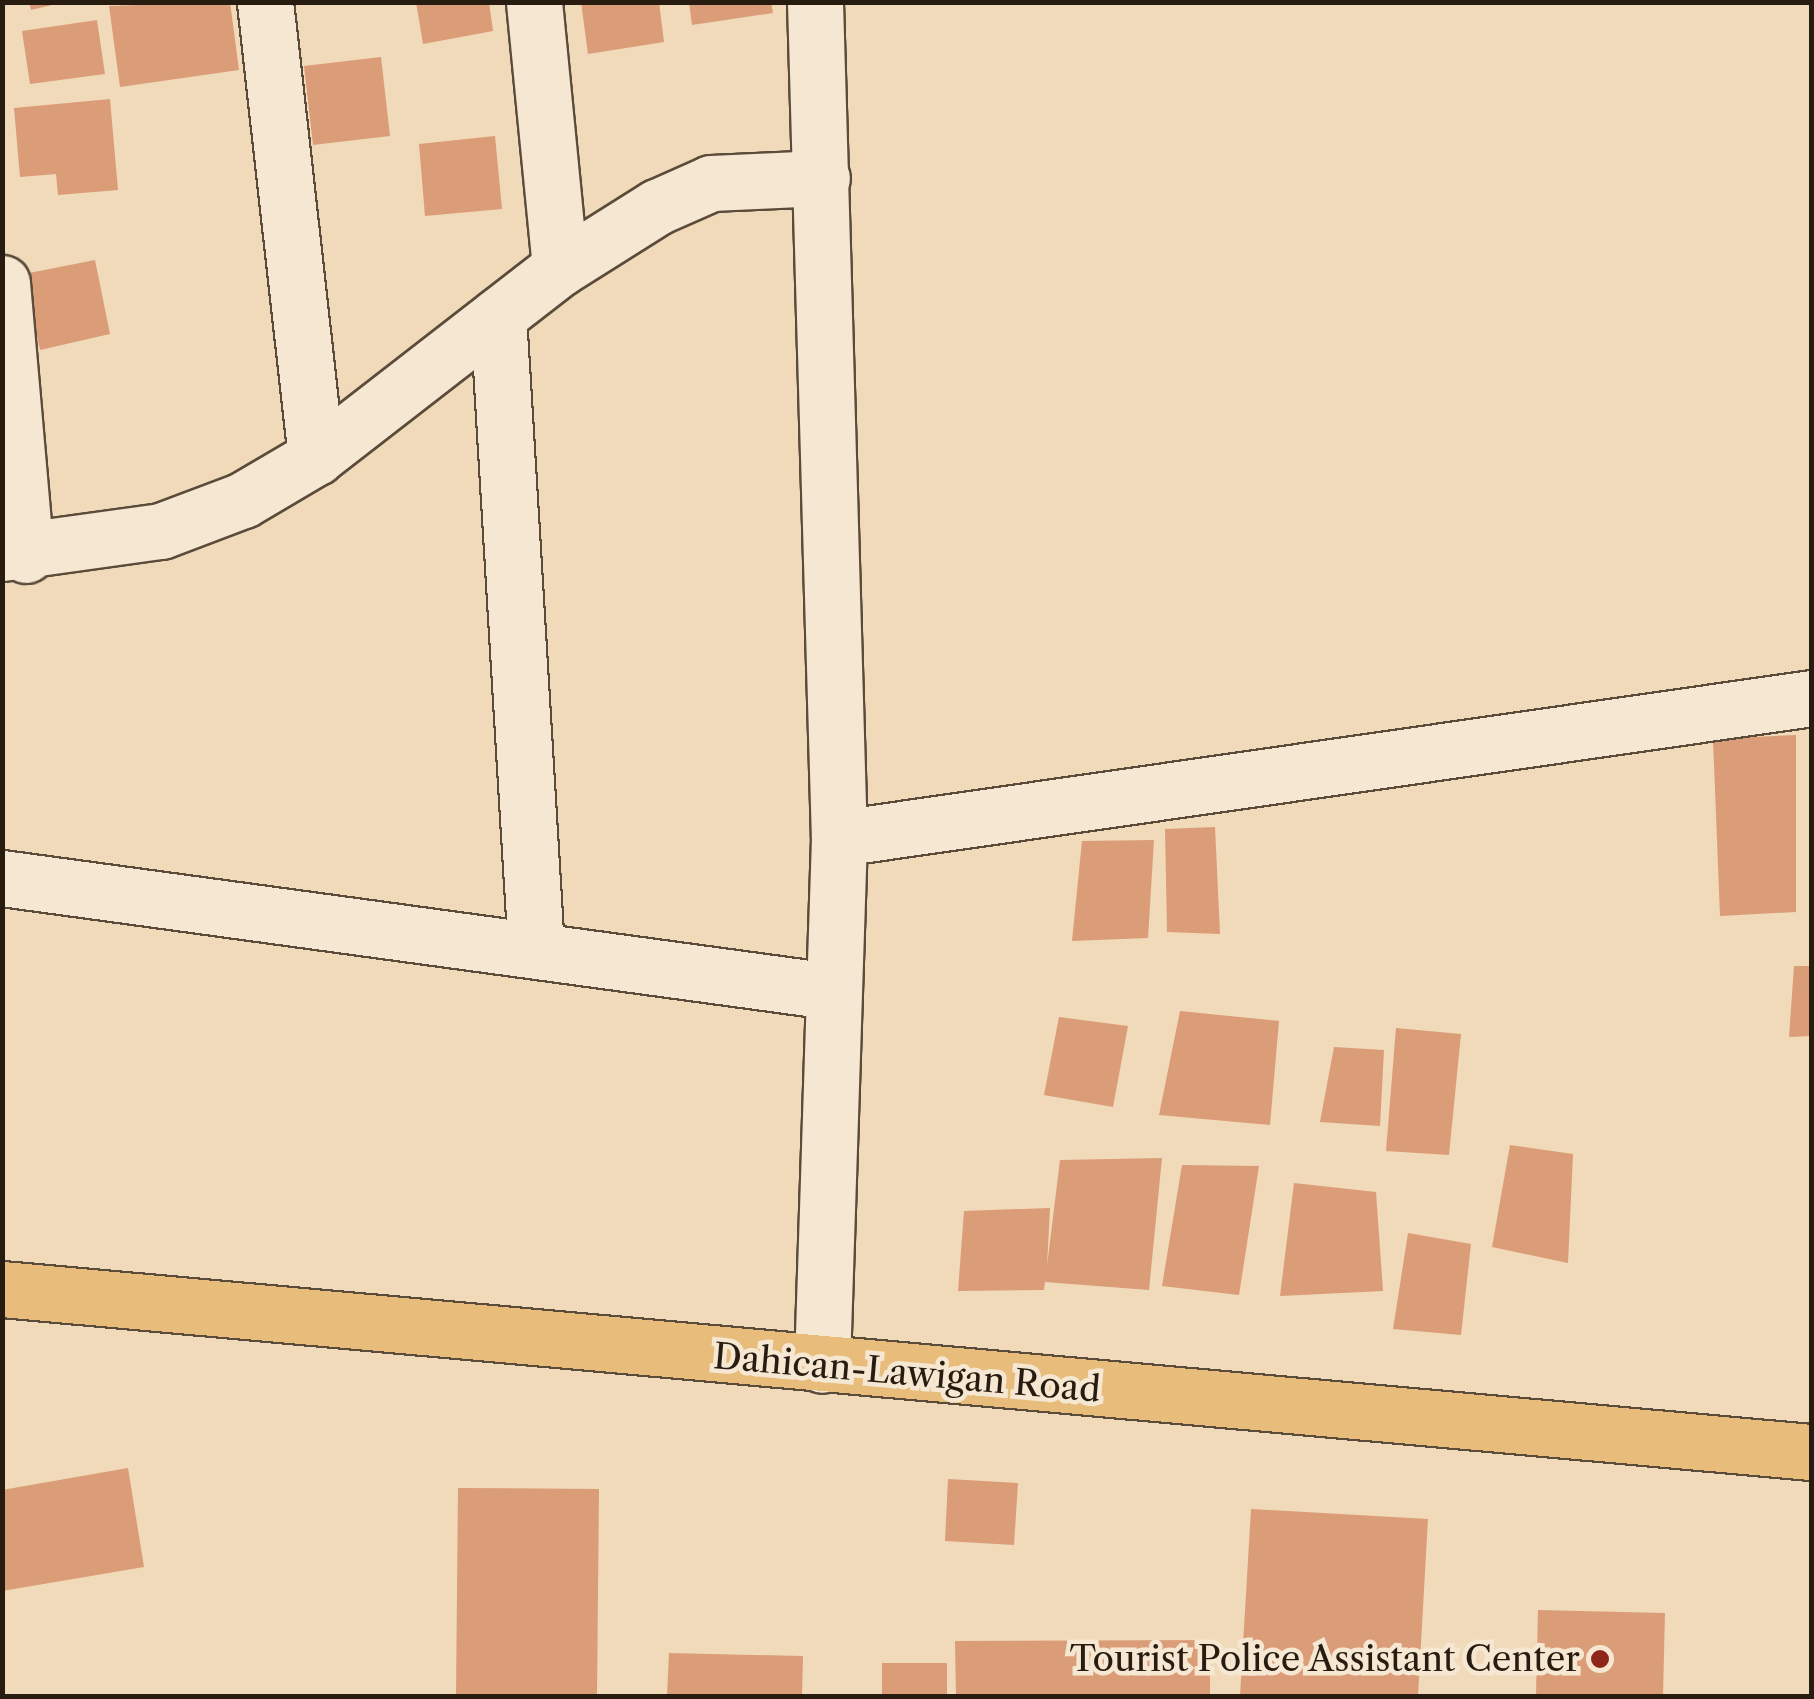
<!DOCTYPE html>
<html>
<head>
<meta charset="utf-8">
<style>
	body { margin:0 }
	#map { position:relative; width:1814px; height:1699px; overflow:hidden; background:#f0dab9; font-family:"Libre Caslon Text",serif }
	div>[style] { position:absolute }
	[style*='--x'] { left:calc(var(--x)*1px); top:calc(var(--y)*1px); width:calc(var(--w)*1px); rotate:calc(var(--a)*1deg) }
	.building>* { inset:0; background:#db9c78 }
	.roads { filter:drop-shadow(2px 0 #5a4b3a) drop-shadow(-2px 0 #5a4b3a) drop-shadow(0 2px #5a4b3a) drop-shadow(0 -2px #5a4b3a) }
	.minor>* { height:55px; margin:-27.5px; padding:0 27.5px; transform-origin:27.5px; border-radius:27.5px; background:#f5e7d2 }
	.major>* { height:55px; margin:-27.5px; padding:0 27.5px; transform-origin:27.5px; border-radius:27.5px; background:#e8bd7c }
	.dots>* { width:28px; height:28px; translate:-50% -50%; box-sizing:border-box; border:5px solid #f5e7d2; border-radius:50% }
	span { translate:-50% -50%; white-space:nowrap; text-align:center; line-height:1.15; -webkit-text-stroke:9px #f5e7d2; paint-order:stroke }
	.street-label { font-size:35px; color:#281b0f }
	.poi-label { font-size:35px; color:#281b0f }
	.right { translate:-100% -50%; text-align:right }
	.frame { position:absolute; inset:0; border:5px solid #281b0f; pointer-events:none }
</style>
</head>
<body>
<div id="map">
	<div class="building">
		<i style="clip-path:polygon(29px 2px,55px 2px,56px 4px,31px 10px)"></i>
		<i style="clip-path:polygon(230px 2px,239px 70px,120px 87px,109px 6px)"></i>
		<i style="clip-path:polygon(416px 2px,489px 2px,493px 31px,423px 44px)"></i>
		<i style="clip-path:polygon(581px 2px,659px 2px,664px 42px,588px 54px)"></i>
		<i style="clip-path:polygon(689px 2px,771px 2px,773px 13px,692px 25px)"></i>
		<i style="clip-path:polygon(97px 20px,105px 74px,30px 84px,22px 31px)"></i>
		<i style="clip-path:polygon(381px 57px,390px 136px,313px 145px,304px 66px)"></i>
		<i style="clip-path:polygon(110px 99px,118px 190px,58px 195px,56px 174px,20px 177px,14px 108px)"></i>
		<i style="clip-path:polygon(495px 136px,502px 209px,425px 216px,419px 144px)"></i>
		<i style="clip-path:polygon(95px 260px,110px 334px,40px 350px,24px 274px)"></i>
		<i style="clip-path:polygon(1796px 735px,1796px 912px,1720px 916px,1713px 739px)"></i>
		<i style="clip-path:polygon(1215px 827px,1220px 934px,1167px 932px,1165px 829px)"></i>
		<i style="clip-path:polygon(1154px 840px,1148px 938px,1072px 941px,1082px 841px)"></i>
		<i style="clip-path:polygon(1794px 966px,1812px 966px,1812px 1036px,1789px 1037px)"></i>
		<i style="clip-path:polygon(1180px 1011px,1279px 1021px,1270px 1125px,1159px 1115px)"></i>
		<i style="clip-path:polygon(1059px 1017px,1128px 1026px,1113px 1107px,1044px 1095px)"></i>
		<i style="clip-path:polygon(1396px 1028px,1461px 1034px,1449px 1155px,1386px 1151px)"></i>
		<i style="clip-path:polygon(1334px 1047px,1384px 1050px,1380px 1126px,1320px 1122px)"></i>
		<i style="clip-path:polygon(1510px 1145px,1573px 1154px,1568px 1263px,1492px 1247px)"></i>
		<i style="clip-path:polygon(1162px 1158px,1149px 1290px,1045px 1282px,1044px 1290px,958px 1291px,964px 1211px,1050px 1208px,1047px 1266px,1060px 1160px)"></i>
		<i style="clip-path:polygon(1182px 1165px,1259px 1166px,1239px 1295px,1162px 1286px)"></i>
		<i style="clip-path:polygon(1294px 1183px,1376px 1192px,1383px 1291px,1280px 1296px)"></i>
		<i style="clip-path:polygon(1408px 1233px,1471px 1244px,1461px 1335px,1393px 1329px)"></i>
		<i style="clip-path:polygon(128px 1468px,144px 1567px,2px 1591px,2px 1490px)"></i>
		<i style="clip-path:polygon(948px 1479px,1018px 1483px,1014px 1545px,945px 1541px)"></i>
		<i style="clip-path:polygon(458px 1488px,599px 1489px,597px 1696px,456px 1696px)"></i>
		<i style="clip-path:polygon(1251px 1509px,1428px 1519px,1418px 1696px,1240px 1696px)"></i>
		<i style="clip-path:polygon(1538px 1610px,1665px 1613px,1663px 1696px,1536px 1696px)"></i>
		<i style="clip-path:polygon(1210px 1640px,1210px 1696px,956px 1696px,955px 1641px)"></i>
		<i style="clip-path:polygon(669px 1653px,803px 1656px,802px 1696px,667px 1696px)"></i>
		<i style="clip-path:polygon(882px 1663px,947px 1663px,947px 1696px,882px 1696px)"></i>
	</div>
	<div class="roads">
		<div class="minor">
			<i style="--x:265;--y:2;--w:458;--a:83.6"></i>
			<i style="--x:534;--y:2;--w:267;--a:84.4"></i>
			<i style="--x:815;--y:2;--w:836;--a:88.36"></i>
			<i style="--x:839;--y:838;--w:527;--a:91.85"></i>
			<i style="--x:2;--y:283;--w:273;--a:85"></i>
			<i style="--x:498;--y:316;--w:635;--a:86.57"></i>
			<i style="--x:2;--y:553;--w:161;--a:-7.9"></i>
			<i style="--x:161;--y:531;--w:88;--a:-20.7"></i>
			<i style="--x:243;--y:500;--w:85;--a:-30.5"></i>
			<i style="--x:316;--y:457;--w:309;--a:-37.8"></i>
			<i style="--x:560;--y:268;--w:115;--a:-32.2"></i>
			<i style="--x:657;--y:207;--w:59;--a:-24"></i>
			<i style="--x:711;--y:183;--w:111;--a:-2.6"></i>
			<i style="--x:839;--y:838;--w:983;--a:-8.19"></i>
			<i style="--x:2;--y:878;--w:836;--a:7.77"></i>
		</div>
		<div class="major">
			<i style="--x:2;--y:1289;--w:1817;--a:5.15"></i>
		</div>
	</div>
	<div class="dots">
		<i style="left:1600px;top:1659px;background:#8f2418"></i>
	</div>
	<div class="street-label">
		<span style="left:907px;top:1373px;rotate:5deg">Dahican-Lawigan Road</span>
	</div>
	<div class="poi-label">
		<span class="right" style="left:1580px;top:1659px">Tourist Police Assistant Center</span>
	</div>
	<div class="frame"></div>
</div>
</body>
</html>
